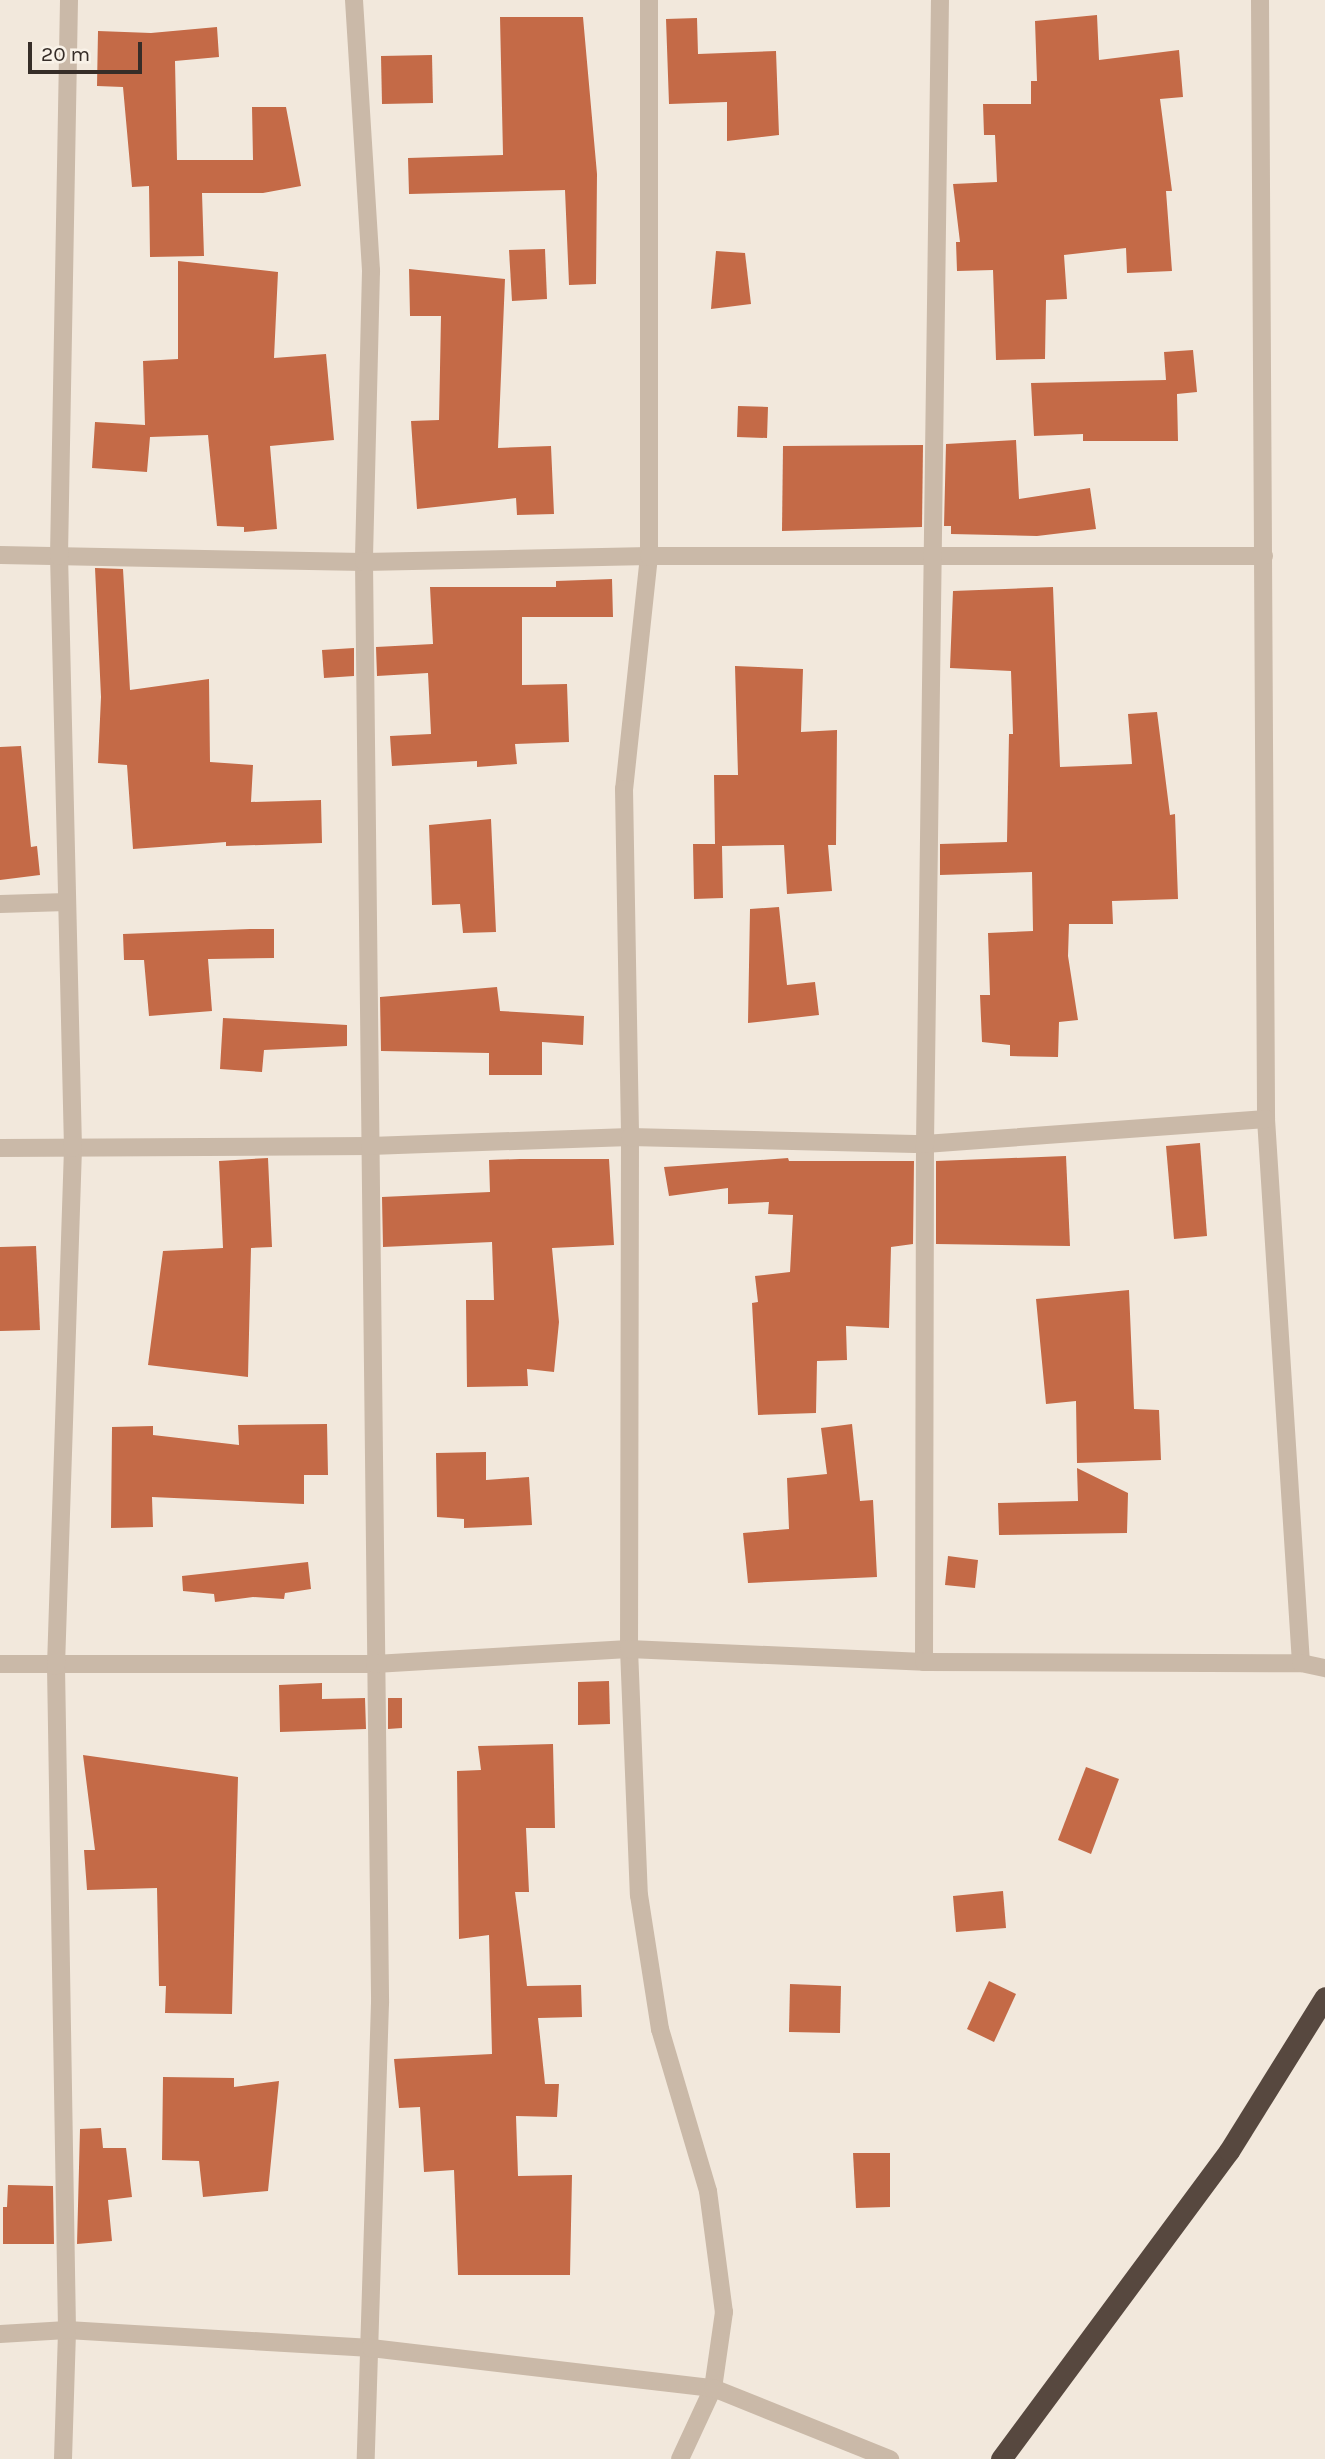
<!DOCTYPE html>
<html>
<head>
<meta charset="utf-8">
<style>
	body { margin:0 }
	#map { position:relative; width:1325px; height:2459px; overflow:hidden; background:#f2e8dc; font-family:Karla,sans-serif }
	div>[style] { position:absolute }
	[style*='--x'] { left:calc(var(--x)*1px); top:calc(var(--y)*1px); width:calc(var(--w)*1px); rotate:calc(var(--a)*1deg) }
	.building>* { inset:0; background:#c46a47 }
	.street>* { height:18px; margin:-9px; padding:0 9px; transform-origin:9px; border-radius:9px; background:#cab9a8 }
	.highway>* { height:21px; margin:-10.5px; padding:0 10.5px; transform-origin:10.5px; border-radius:10.5px; background:#57483f }
	span { translate:-50% -50%; white-space:nowrap; text-align:center; line-height:1.15; -webkit-text-stroke:5px #f9f2e8; paint-order:stroke }
	.scale { position:absolute; left:28px; top:42px; width:114px; height:32px; box-sizing:border-box; border:4px solid #362d28; border-top:0; padding-left:9px; font-size:21px; line-height:24px; white-space:nowrap; color:#362d28; -webkit-text-stroke:5px #f9f2e8; paint-order:stroke }
</style>
</head>
<body>
<div id="map">
	<div class="building">
		<i style="clip-path:polygon(1097px 15px,1099px 60px,1179px 50px,1183px 97px,1160px 99px,1172px 191px,1166px 191px,1172px 271px,1127px 273px,1126px 248px,1064px 255px,1067px 299px,1046px 300px,1045px 359px,996px 360px,993px 270px,957px 271px,956px 242px,960px 242px,953px 184px,997px 182px,995px 135px,984px 135px,983px 104px,1031px 104px,1031px 81px,1037px 81px,1035px 21px)"></i>
		<i style="clip-path:polygon(500px 17px,583px 17px,597px 174px,596px 284px,569px 285px,565px 190px,409px 194px,408px 158px,503px 155px)"></i>
		<i style="clip-path:polygon(697px 18px,698px 54px,776px 51px,779px 135px,727px 141px,727px 102px,669px 104px,666px 19px)"></i>
		<i style="clip-path:polygon(217px 27px,219px 57px,175px 61px,177px 160px,253px 160px,252px 107px,286px 107px,301px 186px,263px 193px,202px 193px,204px 256px,150px 257px,149px 186px,132px 187px,123px 87px,97px 86px,98px 31px,151px 33px)"></i>
		<i style="clip-path:polygon(432px 55px,433px 103px,382px 104px,381px 56px)"></i>
		<i style="clip-path:polygon(545px 249px,547px 299px,512px 301px,509px 250px)"></i>
		<i style="clip-path:polygon(716px 251px,745px 253px,751px 304px,711px 309px)"></i>
		<i style="clip-path:polygon(178px 261px,278px 272px,274px 358px,326px 354px,334px 440px,270px 446px,277px 529px,244px 532px,244px 527px,217px 526px,208px 435px,150px 437px,147px 472px,92px 468px,95px 422px,145px 425px,143px 361px,178px 359px)"></i>
		<i style="clip-path:polygon(409px 269px,505px 279px,498px 448px,551px 446px,554px 514px,517px 515px,516px 498px,417px 509px,411px 421px,439px 420px,441px 316px,410px 316px)"></i>
		<i style="clip-path:polygon(1193px 350px,1197px 392px,1177px 394px,1178px 441px,1083px 441px,1083px 434px,1034px 436px,1031px 383px,1166px 380px,1164px 352px)"></i>
		<i style="clip-path:polygon(738px 406px,768px 407px,767px 438px,737px 437px)"></i>
		<i style="clip-path:polygon(1016px 440px,1019px 499px,1090px 488px,1096px 529px,1037px 536px,951px 534px,951px 526px,944px 526px,946px 444px)"></i>
		<i style="clip-path:polygon(923px 445px,922px 527px,782px 531px,783px 446px)"></i>
		<i style="clip-path:polygon(95px 568px,123px 569px,130px 690px,209px 679px,210px 762px,253px 765px,251px 802px,321px 800px,322px 843px,226px 846px,226px 842px,133px 849px,127px 765px,98px 763px,101px 697px)"></i>
		<i style="clip-path:polygon(612px 579px,613px 617px,522px 617px,522px 685px,567px 684px,569px 742px,515px 744px,517px 764px,477px 767px,477px 761px,392px 766px,390px 736px,431px 734px,428px 673px,377px 676px,376px 647px,433px 644px,430px 587px,556px 587px,556px 581px)"></i>
		<i style="clip-path:polygon(1053px 587px,1060px 767px,1132px 764px,1128px 714px,1157px 712px,1170px 815px,1175px 814px,1178px 899px,1112px 901px,1113px 924px,1069px 924px,1068px 956px,1078px 1020px,1059px 1022px,1058px 1057px,1010px 1056px,1010px 1045px,982px 1042px,980px 995px,990px 995px,988px 933px,1033px 931px,1032px 872px,940px 875px,940px 844px,1007px 842px,1009px 734px,1013px 734px,1011px 671px,950px 668px,953px 591px)"></i>
		<i style="clip-path:polygon(354px 648px,354px 676px,324px 678px,322px 650px)"></i>
		<i style="clip-path:polygon(735px 666px,803px 669px,801px 732px,837px 730px,836px 845px,828px 845px,832px 891px,787px 894px,784px 845px,722px 846px,723px 898px,694px 899px,693px 844px,715px 844px,714px 775px,738px 775px)"></i>
		<i style="clip-path:polygon(21px 746px,31px 847px,37px 846px,40px 875px,0 880px,0 747px)"></i>
		<i style="clip-path:polygon(491px 819px,496px 932px,463px 933px,460px 904px,432px 905px,429px 825px)"></i>
		<i style="clip-path:polygon(779px 907px,787px 985px,815px 982px,819px 1015px,748px 1023px,750px 909px)"></i>
		<i style="clip-path:polygon(250px 929px,274px 929px,274px 958px,208px 959px,212px 1011px,149px 1016px,144px 960px,124px 960px,123px 934px)"></i>
		<i style="clip-path:polygon(497px 987px,500px 1011px,584px 1016px,583px 1045px,542px 1042px,542px 1075px,489px 1075px,489px 1053px,381px 1051px,380px 997px)"></i>
		<i style="clip-path:polygon(223px 1018px,347px 1025px,347px 1046px,264px 1050px,262px 1072px,220px 1069px)"></i>
		<i style="clip-path:polygon(1200px 1143px,1207px 1236px,1174px 1239px,1166px 1146px)"></i>
		<i style="clip-path:polygon(1066px 1156px,1070px 1246px,936px 1244px,936px 1161px)"></i>
		<i style="clip-path:polygon(268px 1158px,272px 1247px,251px 1248px,248px 1377px,148px 1365px,163px 1251px,223px 1248px,219px 1161px)"></i>
		<i style="clip-path:polygon(788px 1158px,789px 1161px,914px 1161px,913px 1244px,891px 1247px,889px 1328px,846px 1326px,847px 1360px,817px 1361px,816px 1413px,758px 1415px,752px 1303px,758px 1302px,755px 1276px,790px 1272px,793px 1215px,768px 1214px,769px 1202px,728px 1204px,728px 1188px,669px 1196px,664px 1167px)"></i>
		<i style="clip-path:polygon(520px 1159px,609px 1159px,614px 1245px,552px 1248px,559px 1322px,554px 1372px,527px 1369px,528px 1386px,467px 1387px,466px 1300px,494px 1300px,492px 1242px,383px 1247px,382px 1197px,490px 1192px,489px 1160px)"></i>
		<i style="clip-path:polygon(36px 1246px,40px 1330px,0 1331px,0 1247px)"></i>
		<i style="clip-path:polygon(1129px 1290px,1134px 1409px,1159px 1410px,1161px 1460px,1077px 1463px,1076px 1401px,1046px 1404px,1036px 1299px)"></i>
		<i style="clip-path:polygon(327px 1424px,328px 1475px,304px 1475px,304px 1504px,152px 1497px,153px 1527px,111px 1528px,112px 1427px,153px 1426px,153px 1435px,239px 1445px,238px 1425px)"></i>
		<i style="clip-path:polygon(852px 1424px,860px 1501px,873px 1500px,877px 1577px,748px 1583px,743px 1533px,789px 1529px,787px 1478px,827px 1474px,821px 1428px)"></i>
		<i style="clip-path:polygon(486px 1452px,486px 1480px,529px 1477px,532px 1525px,464px 1528px,464px 1519px,437px 1517px,436px 1453px)"></i>
		<i style="clip-path:polygon(1077px 1468px,1128px 1493px,1127px 1533px,999px 1535px,998px 1503px,1078px 1501px)"></i>
		<i style="clip-path:polygon(948px 1556px,978px 1560px,975px 1588px,945px 1585px)"></i>
		<i style="clip-path:polygon(308px 1562px,311px 1589px,285px 1593px,284px 1599px,253px 1597px,215px 1602px,214px 1594px,183px 1591px,182px 1576px)"></i>
		<i style="clip-path:polygon(609px 1681px,610px 1724px,578px 1725px,578px 1682px)"></i>
		<i style="clip-path:polygon(322px 1683px,322px 1699px,365px 1698px,366px 1729px,280px 1732px,279px 1685px)"></i>
		<i style="clip-path:polygon(388px 1698px,402px 1698px,402px 1728px,388px 1729px)"></i>
		<i style="clip-path:polygon(553px 1744px,555px 1828px,526px 1828px,529px 1892px,515px 1892px,527px 1986px,581px 1985px,582px 2017px,538px 2018px,545px 2084px,559px 2084px,557px 2117px,516px 2116px,518px 2176px,572px 2175px,570px 2275px,458px 2275px,454px 2170px,424px 2172px,420px 2107px,399px 2108px,394px 2059px,492px 2054px,489px 1935px,459px 1939px,457px 1771px,481px 1770px,478px 1746px)"></i>
		<i style="clip-path:polygon(83px 1755px,238px 1777px,232px 2014px,165px 2013px,166px 1986px,159px 1986px,157px 1888px,87px 1890px,84px 1850px,95px 1850px)"></i>
		<i style="clip-path:polygon(1086px 1767px,1119px 1779px,1091px 1854px,1058px 1840px)"></i>
		<i style="clip-path:polygon(1003px 1891px,1006px 1928px,956px 1932px,953px 1896px)"></i>
		<i style="clip-path:polygon(989px 1981px,1016px 1994px,994px 2042px,967px 2029px)"></i>
		<i style="clip-path:polygon(790px 1984px,841px 1986px,840px 2033px,789px 2032px)"></i>
		<i style="clip-path:polygon(163px 2077px,234px 2078px,234px 2087px,279px 2081px,268px 2191px,203px 2197px,199px 2161px,162px 2160px)"></i>
		<i style="clip-path:polygon(101px 2128px,103px 2148px,126px 2148px,132px 2197px,108px 2200px,112px 2241px,77px 2244px,80px 2129px)"></i>
		<i style="clip-path:polygon(853px 2153px,890px 2153px,890px 2207px,856px 2208px)"></i>
		<i style="clip-path:polygon(8px 2185px,53px 2186px,54px 2244px,3px 2244px,3px 2207px,7px 2207px)"></i>
	</div>
	<div class="street">
		<i style="--x:354;--y:0;--w:272;--a:86.4"></i>
		<i style="--x:371;--y:271;--w:291;--a:91.4"></i>
		<i style="--x:364;--y:562;--w:1441;--a:89.36"></i>
		<i style="--x:380;--y:2003;--w:456;--a:91.8"></i>
		<i style="--x:649;--y:0;--w:556;--a:90"></i>
		<i style="--x:649;--y:556;--w:234;--a:96.1"></i>
		<i style="--x:624;--y:789;--w:348;--a:89"></i>
		<i style="--x:630;--y:1137;--w:512;--a:90.11"></i>
		<i style="--x:629;--y:1649;--w:246;--a:87.7"></i>
		<i style="--x:639;--y:1895;--w:136;--a:81.1"></i>
		<i style="--x:660;--y:2029;--w:169;--a:73.5"></i>
		<i style="--x:708;--y:2191;--w:122;--a:82.5"></i>
		<i style="--x:724;--y:2312;--w:77;--a:98.2"></i>
		<i style="--x:713;--y:2388;--w:78;--a:114.9"></i>
		<i style="--x:1260;--y:0;--w:1119;--a:89.69"></i>
		<i style="--x:1266;--y:1119;--w:545;--a:86.32"></i>
		<i style="--x:0;--y:555;--w:364;--a:1.1"></i>
		<i style="--x:364;--y:562;--w:285;--a:-1.2"></i>
		<i style="--x:649;--y:556;--w:615;--a:0"></i>
		<i style="--x:0;--y:904;--w:67;--a:-1.7"></i>
		<i style="--x:0;--y:1148;--w:370;--a:-0.3"></i>
		<i style="--x:370;--y:1146;--w:260;--a:-2"></i>
		<i style="--x:630;--y:1137;--w:295;--a:1.4"></i>
		<i style="--x:925;--y:1144;--w:342;--a:-4.2"></i>
		<i style="--x:924;--y:1662;--w:518;--a:-89.89"></i>
		<i style="--x:925;--y:1144;--w:1144;--a:-89.25"></i>
		<i style="--x:0;--y:1664;--w:375;--a:0"></i>
		<i style="--x:375;--y:1664;--w:254;--a:-3.4"></i>
		<i style="--x:629;--y:1649;--w:295;--a:2.5"></i>
		<i style="--x:924;--y:1662;--w:377;--a:0.2"></i>
		<i style="--x:1301;--y:1663;--w:25;--a:12"></i>
		<i style="--x:0;--y:2334;--w:67;--a:-3.4"></i>
		<i style="--x:67;--y:2330;--w:305;--a:3.4"></i>
		<i style="--x:371;--y:2348;--w:344;--a:6.7"></i>
		<i style="--x:713;--y:2388;--w:191;--a:21.9"></i>
		<i style="--x:63;--y:2459;--w:129;--a:-88.2"></i>
		<i style="--x:67;--y:2330;--w:664;--a:-90.95"></i>
		<i style="--x:56;--y:1666;--w:518;--a:-88.12"></i>
		<i style="--x:73;--y:1148;--w:592;--a:-91.35"></i>
		<i style="--x:59;--y:556;--w:556;--a:-88.97"></i>
	</div>
	<div class="highway">
		<i style="--x:1001;--y:2459;--w:383;--a:-53.5"></i>
		<i style="--x:1229;--y:2151;--w:181;--a:-58.1"></i>
	</div>
	<div class="scale">20 m</div>
</div>
</body>
</html>
